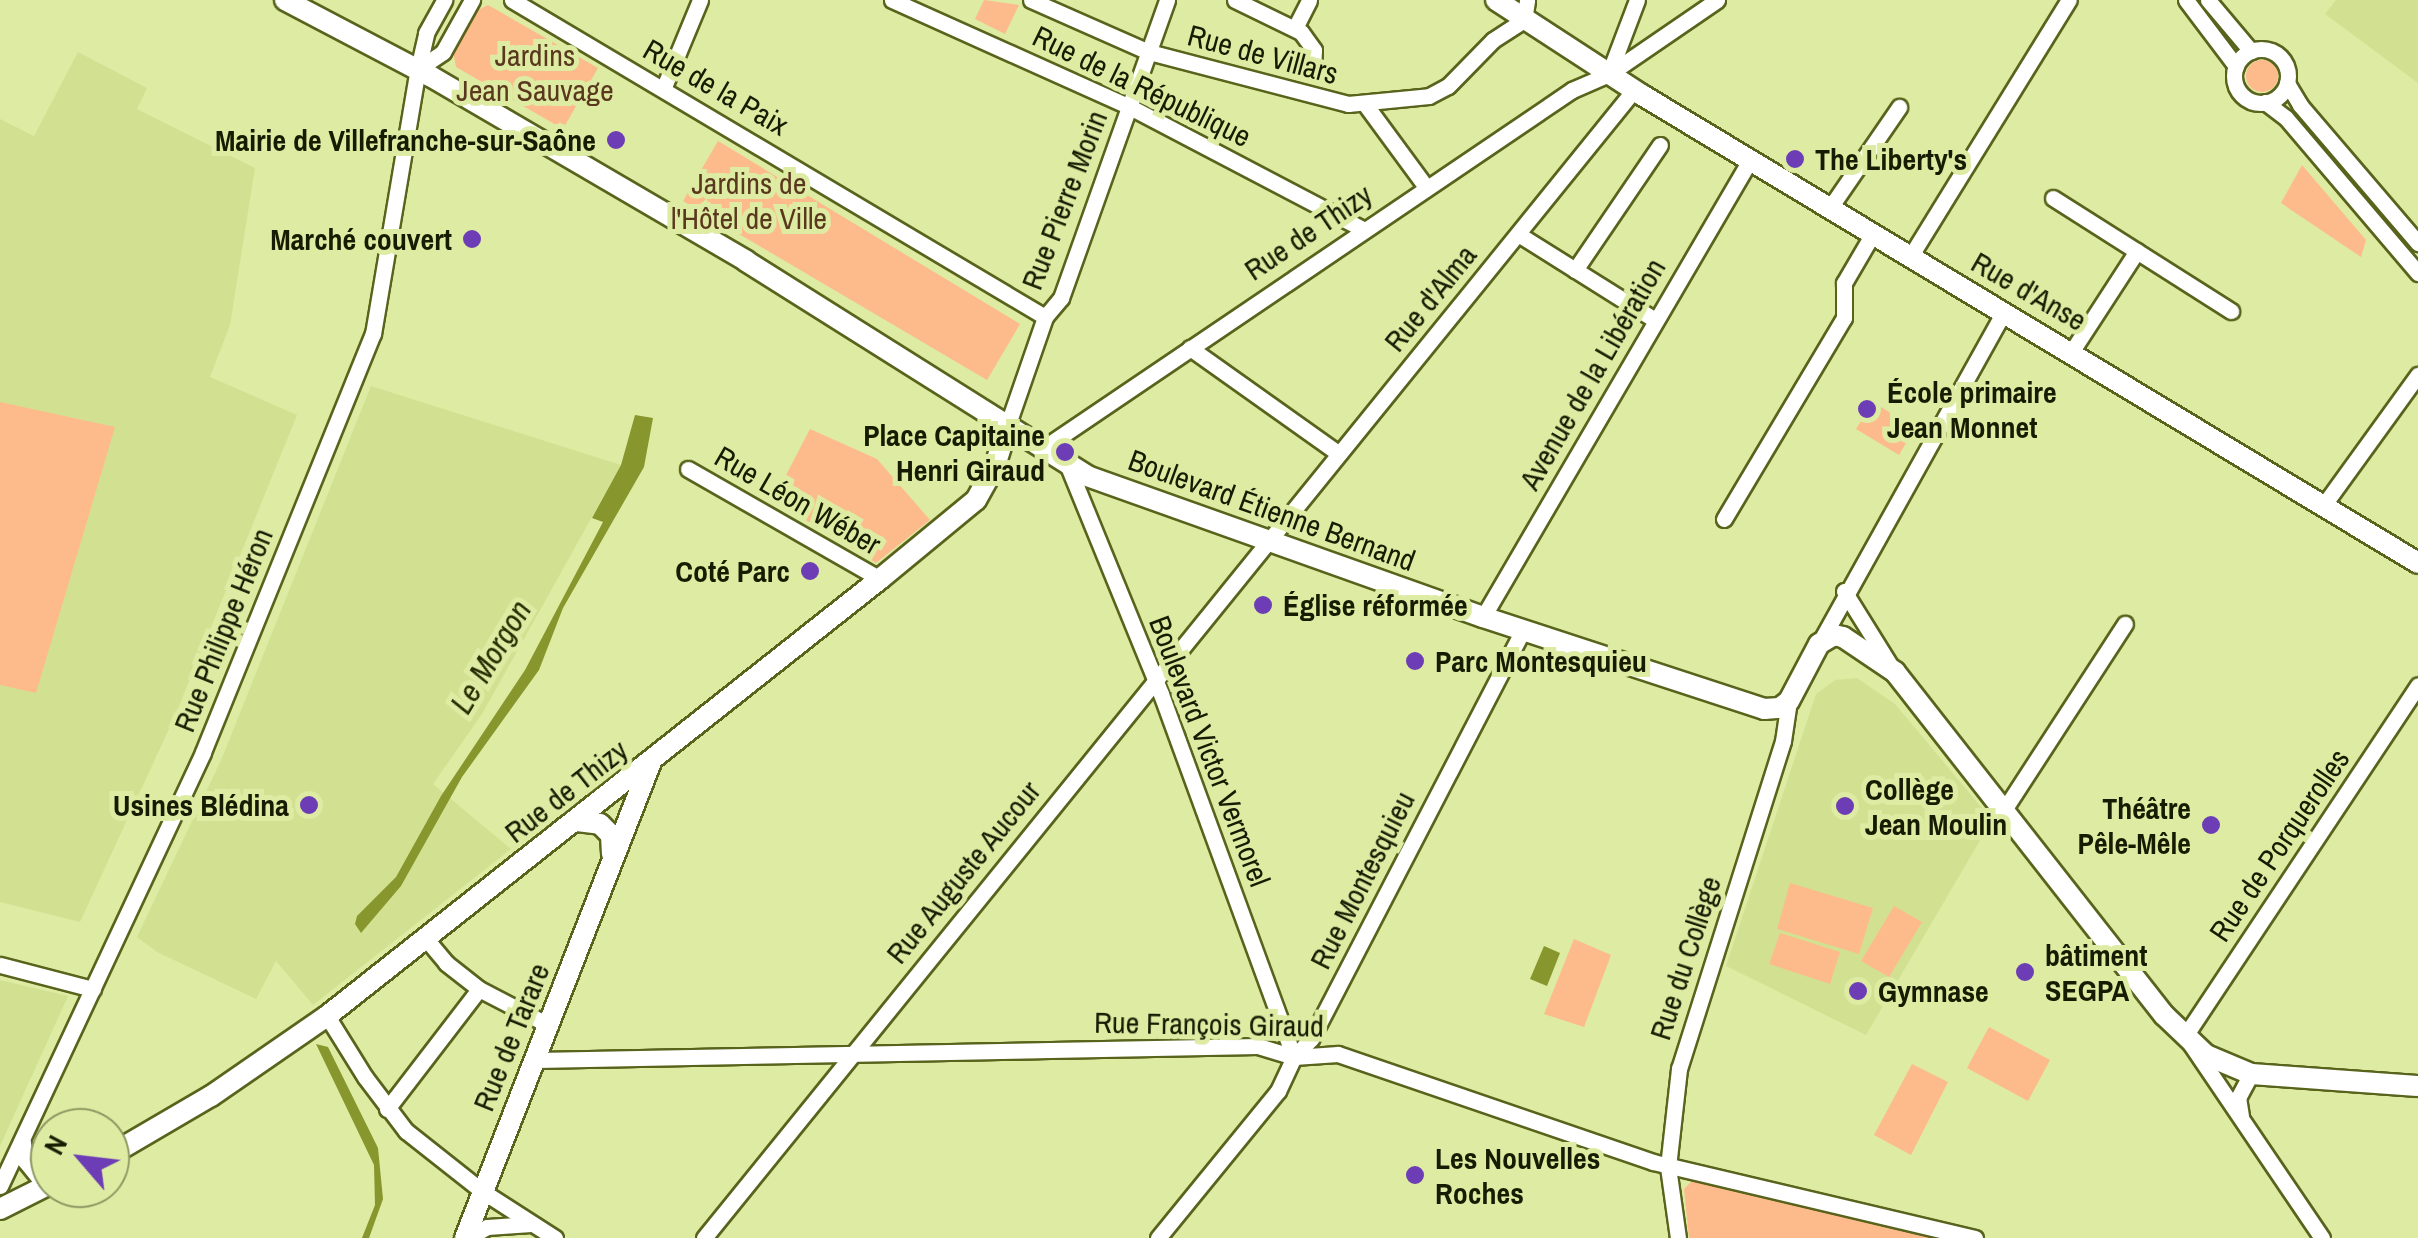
<!DOCTYPE html>
<html>
<head>
<meta charset="utf-8">
<style>
	body { margin:0 }
	#map { position:relative; width:2418px; height:1238px; overflow:hidden; background:#ddeba3; font-family:"Archivo Narrow",sans-serif }
	div>[style] { position:absolute }
	[style*='--x'] { left:calc(var(--x)*1px); top:calc(var(--y)*1px); width:calc(var(--w)*1px); rotate:calc(var(--a)*1deg) }
	.built>* { inset:0; background:#d2e191 }
	.green>* { inset:0; background:#fdbb8b }
	.round { border-radius:50% }
	.water>* { inset:0; background:#87962d }
	.roads { filter:drop-shadow(2px 0 #59631c) drop-shadow(-2px 0 #59631c) drop-shadow(0 2px #59631c) drop-shadow(0 -2px #59631c) }
	.minor>* { height:15px; margin:-7.5px; padding:0 7.5px; transform-origin:7.5px; border-radius:7.5px; background:#fff }
	.minor>.ring { margin:-7.5px; padding:0; box-sizing:content-box; background:none; border:15px solid #fff; border-radius:50% }
	.major>* { height:20px; margin:-10px; padding:0 10px; transform-origin:10px; border-radius:10px; background:#fff }
	.dots>* { width:28px; height:28px; translate:-50% -50%; box-sizing:border-box; border:5px solid #ddeba3; border-radius:50% }
	span { translate:-50% -50%; white-space:nowrap; text-align:center; line-height:1.15; -webkit-text-stroke:10px #ddeba3; paint-order:stroke }
	.street-label { font-size:30px; color:#171b01 }
	.park-label { font-size:30px; color:#5a381d }
	.poi-label { font-size:30px; color:#171b01; font-weight:700 }
	.right { translate:-100% -50%; text-align:right }
	.left { translate:0 -50%; text-align:left }
	.water-label { font-size:32px; color:#272d01; font-style:italic }
	.north { position:absolute; left:30px; top:1108px; width:100px; height:100px; box-sizing:border-box; background:#ddeba3; border:2px solid #8e9862; border-radius:50%; rotate:298deg; font-size:28px; font-weight:700; line-height:40px; text-align:center; color:#171b01 }
	.north::after { content:''; display:block; margin:auto; width:35px; height:45px; background:#6d3db5; clip-path:polygon(50% 0,100% 100%,50% 72%,0 100%) }
</style>
</head>
<body>
<div id="map">
	<div class="built">
		<i style="clip-path:polygon(2336px 0,2418px 0,2418px 83px,2325px 14px)"></i>
		<i style="clip-path:polygon(78px 52px,147px 88px,137px 109px,255px 168px,230px 325px,210px 377px,297px 415px,175px 716px,80px 922px,0 902px,0 119px,34px 136px)"></i>
		<i style="clip-path:polygon(371px 386px,621px 465px,482px 714px,433px 784px,511px 849px,313px 1005px,276px 961px,256px 999px,157px 952px,137px 937px,222px 758px)"></i>
		<i style="clip-path:polygon(1857px 678px,1895px 704px,1992px 820px,1866px 1035px,1726px 966px,1816px 694px,1835px 680px)"></i>
		<i style="clip-path:polygon(0 980px,68px 996px,0 1146px)"></i>
	</div>
	<div class="green">
		<i style="clip-path:polygon(984px 0,1019px 5px,1005px 34px,975px 19px)"></i>
		<i style="clip-path:polygon(488px 5px,598px 68px,563px 129px,456px 67px,453px 52px,476px 11px)"></i>
		<i class="round" style="left:2246px;top:60px;width:32px;height:32px"></i>
		<i style="clip-path:polygon(718px 141px,1020px 324px,987px 380px,683px 201px)"></i>
		<i style="clip-path:polygon(2302px 165px,2366px 240px,2361px 257px,2281px 203px)"></i>
		<i style="clip-path:polygon(0 402px,115px 427px,36px 693px,0 685px)"></i>
		<i style="clip-path:polygon(1873px 402px,1915px 428px,1899px 455px,1856px 429px)"></i>
		<i style="clip-path:polygon(810px 429px,877px 459px,930px 520px,876px 563px,773px 500px)"></i>
		<i style="clip-path:polygon(1790px 883px,1873px 908px,1859px 954px,1777px 929px)"></i>
		<i style="clip-path:polygon(1894px 906px,1922px 922px,1889px 977px,1861px 961px)"></i>
		<i style="clip-path:polygon(1780px 933px,1840px 952px,1830px 984px,1769px 964px)"></i>
		<i style="clip-path:polygon(1574px 939px,1611px 955px,1584px 1027px,1544px 1014px)"></i>
		<i style="clip-path:polygon(1989px 1027px,2050px 1060px,2028px 1101px,1967px 1068px)"></i>
		<i style="clip-path:polygon(1912px 1064px,1948px 1082px,1911px 1155px,1874px 1135px)"></i>
		<i style="clip-path:polygon(1693px 1180px,1937px 1238px,1689px 1238px,1684px 1189px)"></i>
	</div>
	<div class="water">
		<i style="clip-path:polygon(635px 415px,653px 418px,644px 467px,563px 608px,539px 670px,462px 777px,401px 886px,361px 933px,355px 924px,357px 916px,396px 877px,441px 796px,525px 670px,603px 522px,592px 518px,621px 465px)"></i>
		<i style="clip-path:polygon(1544px 946px,1560px 953px,1547px 986px,1530px 979px)"></i>
		<i style="clip-path:polygon(316px 1044px,328px 1047px,378px 1148px,383px 1199px,369px 1238px,362px 1238px,375px 1205px,374px 1165px)"></i>
	</div>
	<div class="roads">
		<div class="minor">
			<i style="--x:512;--y:0;--w:620;--a:30.74"></i>
			<i style="--x:892;--y:0;--w:261;--a:24.2"></i>
			<i style="--x:1130;--y:107;--w:264;--a:27.7"></i>
			<i style="--x:1031;--y:0;--w:129;--a:23.8"></i>
			<i style="--x:1149;--y:52;--w:206;--a:14.6"></i>
			<i style="--x:1348;--y:104;--w:81;--a:-5.6"></i>
			<i style="--x:1429;--y:96;--w:21;--a:-28"></i>
			<i style="--x:1448;--y:86;--w:64;--a:-45.6"></i>
			<i style="--x:1493;--y:40;--w:37;--a:-33"></i>
			<i style="--x:1524;--y:20;--w:20;--a:-81"></i>
			<i style="--x:1235;--y:0;--w:73;--a:25.9"></i>
			<i style="--x:1301;--y:32;--w:22;--a:54"></i>
			<i style="--x:1314;--y:50;--w:17;--a:93"></i>
			<i style="--x:2186;--y:0;--w:83;--a:52.9"></i>
			<i style="--x:2208;--y:0;--w:67;--a:49.9"></i>
			<i style="--x:1295;--y:28;--w:31;--a:-63"></i>
			<i class="ring" style="left:2234px;top:49px;width:39px;height:39px"></i>
			<i style="--x:418;--y:69;--w:30;--a:-34"></i>
			<i style="--x:443;--y:52;--w:60;--a:-60.9"></i>
			<i style="--x:1610;--y:71;--w:76;--a:-69.2"></i>
			<i style="--x:2287;--y:83;--w:26;--a:59"></i>
			<i style="--x:2300;--y:105;--w:182;--a:49.5"></i>
			<i style="--x:664;--y:87;--w:94;--a:-67.5"></i>
			<i style="--x:2265;--y:102;--w:26;--a:37"></i>
			<i style="--x:2286;--y:118;--w:204;--a:49.6"></i>
			<i style="--x:1365;--y:104;--w:103;--a:53.7"></i>
			<i style="--x:2053;--y:198;--w:211;--a:32.4"></i>
			<i style="--x:1829;--y:209;--w:124;--a:-55.5"></i>
			<i style="--x:1518;--y:234;--w:162;--a:32.1"></i>
			<i style="--x:1910;--y:257;--w:302;--a:-58.3"></i>
			<i style="--x:1575;--y:270;--w:151;--a:-55.8"></i>
			<i style="--x:1190;--y:348;--w:181;--a:35.4"></i>
			<i style="--x:2072;--y:351;--w:119;--a:-57"></i>
			<i style="--x:1008;--y:424;--w:113;--a:-70.9"></i>
			<i style="--x:1045;--y:317;--w:25;--a:-50"></i>
			<i style="--x:1061;--y:298;--w:316;--a:-70.4"></i>
			<i style="--x:1045;--y:447;--w:637;--a:-34.11"></i>
			<i style="--x:1572;--y:90;--w:40;--a:-23.4"></i>
			<i style="--x:1609;--y:74;--w:131;--a:-34.4"></i>
			<i style="--x:1068;--y:466;--w:246;--a:67.8"></i>
			<i style="--x:1161;--y:694;--w:387;--a:69.9"></i>
			<i style="--x:688;--y:469;--w:221;--a:29.8"></i>
			<i style="--x:2323;--y:506;--w:162;--a:-54.1"></i>
			<i style="--x:1724;--y:519;--w:234;--a:-59.2"></i>
			<i style="--x:1844;--y:318;--w:35;--a:-90"></i>
			<i style="--x:1844;--y:283;--w:56;--a:-59.7"></i>
			<i style="--x:1844;--y:591;--w:87;--a:58.1"></i>
			<i style="--x:1483;--y:617;--w:529;--a:-59.7"></i>
			<i style="--x:1819;--y:644;--w:381;--a:-60.9"></i>
			<i style="--x:2004;--y:810;--w:222;--a:-57"></i>
			<i style="--x:427;--y:940;--w:30;--a:50"></i>
			<i style="--x:446;--y:963;--w:42;--a:38.2"></i>
			<i style="--x:479;--y:989;--w:80;--a:27.5"></i>
			<i style="--x:0;--y:965;--w:96;--a:14.5"></i>
			<i style="--x:327;--y:1016;--w:72;--a:58.1"></i>
			<i style="--x:365;--y:1077;--w:68;--a:52.8"></i>
			<i style="--x:406;--y:1131;--w:97;--a:38.3"></i>
			<i style="--x:482;--y:1191;--w:87;--a:32.8"></i>
			<i style="--x:536;--y:1060;--w:722;--a:-1.11"></i>
			<i style="--x:1258;--y:1046;--w:38;--a:17"></i>
			<i style="--x:1294;--y:1057;--w:44;--a:-3.9"></i>
			<i style="--x:1338;--y:1054;--w:333;--a:18.9"></i>
			<i style="--x:1653;--y:1162;--w:331;--a:13.3"></i>
			<i style="--x:387;--y:1109;--w:151;--a:-52.5"></i>
			<i style="--x:2241;--y:1116;--w:18;--a:-99"></i>
			<i style="--x:2238;--y:1098;--w:27;--a:-62"></i>
			<i style="--x:23;--y:1142;--w:19;--a:84"></i>
			<i style="--x:25;--y:1161;--w:32;--a:51"></i>
			<i style="--x:0;--y:1186;--w:479;--a:-64.9"></i>
			<i style="--x:203;--y:752;--w:451;--a:-67.9"></i>
			<i style="--x:373;--y:334;--w:269;--a:-80.4"></i>
			<i style="--x:418;--y:69;--w:37;--a:-77"></i>
			<i style="--x:426;--y:33;--w:38;--a:-61"></i>
			<i style="--x:468;--y:1238;--w:22;--a:-30"></i>
			<i style="--x:487;--y:1227;--w:44;--a:-3.9"></i>
			<i style="--x:704;--y:1238;--w:1477;--a:-50.99"></i>
			<i style="--x:1158;--y:1238;--w:190;--a:-50.8"></i>
			<i style="--x:1278;--y:1091;--w:38;--a:-65"></i>
			<i style="--x:1294;--y:1057;--w:25;--a:-47"></i>
			<i style="--x:1311;--y:1039;--w:461;--a:-62.6"></i>
			<i style="--x:1678;--y:1238;--w:72;--a:-98"></i>
			<i style="--x:1668;--y:1167;--w:99;--a:-83.6"></i>
			<i style="--x:1679;--y:1069;--w:344;--a:-72.4"></i>
			<i style="--x:1783;--y:741;--w:40;--a:-81.5"></i>
			<i style="--x:2322;--y:1238;--w:244;--a:-124.1"></i>
			<i style="--x:2185;--y:1036;--w:421;--a:-56.4"></i>
		</div>
		<div class="major">
			<i style="--x:285;--y:0;--w:164;--a:27.7"></i>
			<i style="--x:430;--y:76;--w:366;--a:30.3"></i>
			<i style="--x:746;--y:261;--w:403;--a:32.2"></i>
			<i style="--x:1087;--y:476;--w:420;--a:19.6"></i>
			<i style="--x:1483;--y:617;--w:296;--a:18.1"></i>
			<i style="--x:1764;--y:709;--w:16;--a:-4"></i>
			<i style="--x:1780;--y:708;--w:11;--a:-38"></i>
			<i style="--x:1789;--y:701;--w:64;--a:-62.2"></i>
			<i style="--x:1819;--y:644;--w:17;--a:-31"></i>
			<i style="--x:1834;--y:635;--w:9;--a:13"></i>
			<i style="--x:1843;--y:637;--w:63;--a:33.9"></i>
			<i style="--x:1895;--y:672;--w:436;--a:51.9"></i>
			<i style="--x:2164;--y:1015;--w:58;--a:43.6"></i>
			<i style="--x:2206;--y:1055;--w:49;--a:22.9"></i>
			<i style="--x:2251;--y:1074;--w:167;--a:4.1"></i>
			<i style="--x:1496;--y:0;--w:174;--a:33.1"></i>
			<i style="--x:1642;--y:95;--w:906;--a:31.09"></i>
			<i style="--x:577;--y:821;--w:23;--a:7"></i>
			<i style="--x:600;--y:824;--w:16;--a:45"></i>
			<i style="--x:611;--y:835;--w:19;--a:87"></i>
			<i style="--x:110;--y:1155;--w:117;--a:-30.3"></i>
			<i style="--x:211;--y:1096;--w:141;--a:-34.6"></i>
			<i style="--x:327;--y:1016;--w:705;--a:-38.32"></i>
			<i style="--x:880;--y:579;--w:124;--a:-39.5"></i>
			<i style="--x:976;--y:500;--w:39;--a:-61"></i>
			<i style="--x:995;--y:466;--w:44;--a:-72.8"></i>
			<i style="--x:0;--y:1209;--w:56;--a:-26.6"></i>
			<i style="--x:465;--y:1238;--w:511;--a:-68.66"></i>
		</div>
	</div>
	<div class="dots">
		<i style="left:616px;top:140px;background:#6d3db5"></i>
		<i style="left:1795px;top:159px;background:#6d3db5"></i>
		<i style="left:472px;top:239px;background:#6d3db5"></i>
		<i style="left:1867px;top:409px;background:#6d3db5"></i>
		<i style="left:1065px;top:452px;background:#6d3db5"></i>
		<i style="left:810px;top:571px;background:#6d3db5"></i>
		<i style="left:1263px;top:605px;background:#6d3db5"></i>
		<i style="left:1415px;top:661px;background:#6d3db5"></i>
		<i style="left:309px;top:805px;background:#6d3db5"></i>
		<i style="left:1845px;top:806px;background:#6d3db5"></i>
		<i style="left:2211px;top:825px;background:#6d3db5"></i>
		<i style="left:2025px;top:972px;background:#6d3db5"></i>
		<i style="left:1858px;top:991px;background:#6d3db5"></i>
		<i style="left:1415px;top:1175px;background:#6d3db5"></i>
	</div>
	<div class="street-label">
		<span style="left:1263px;top:54px;rotate:15deg">Rue de Villars</span>
		<span style="left:1142px;top:86px;rotate:26deg">Rue de la République</span>
		<span style="left:716px;top:87px;rotate:30deg">Rue de la Paix</span>
		<span style="left:1064px;top:200px;rotate:-69deg">Rue Pierre Morin</span>
		<span style="left:1308px;top:232px;rotate:-34deg">Rue de Thizy</span>
		<span style="left:2029px;top:291px;rotate:30deg">Rue d'Anse</span>
		<span style="left:1430px;top:298px;rotate:-51deg">Rue d'Alma</span>
		<span style="left:1592px;top:374px;rotate:-60deg">Avenue de la Libération</span>
		<span style="left:798px;top:500px;rotate:30deg">Rue Léon Wéber</span>
		<span style="left:1272px;top:510px;rotate:20deg">Boulevard Étienne Bernand</span>
		<span style="left:223px;top:630px;rotate:-68deg">Rue Philippe Héron</span>
		<span style="left:1210px;top:751px;rotate:69deg">Boulevard Victor Vermorel</span>
		<span style="left:566px;top:791px;rotate:-38deg">Rue de Thizy</span>
		<span style="left:2279px;top:845px;rotate:-56deg">Rue de Porquerolles</span>
		<span style="left:963px;top:872px;rotate:-51deg">Rue Auguste Aucour</span>
		<span style="left:1362px;top:880px;rotate:-63deg">Rue Montesquieu</span>
		<span style="left:1685px;top:958px;rotate:-72deg">Rue du Collège</span>
		<span style="left:1209px;top:1024px;rotate:1deg">Rue François Giraud</span>
		<span style="left:511px;top:1037px;rotate:-68deg">Rue de Tarare</span>
	</div>
	<div class="park-label">
		<span style="left:535px;top:72px">Jardins<br>Jean Sauvage</span>
		<span style="left:749px;top:200px">Jardins de<br>l'Hôtel de Ville</span>
	</div>
	<div class="poi-label">
		<span class="right" style="left:596px;top:140px">Mairie de Villefranche-sur-Saône</span>
		<span class="left" style="left:1815px;top:159px">The Liberty's</span>
		<span class="right" style="left:452px;top:239px">Marché couvert</span>
		<span class="left" style="left:1887px;top:409px">École primaire<br>Jean Monnet</span>
		<span class="right" style="left:1045px;top:452px">Place Capitaine<br>Henri Giraud</span>
		<span class="right" style="left:790px;top:571px">Coté Parc</span>
		<span class="left" style="left:1283px;top:605px">Église réformée</span>
		<span class="left" style="left:1435px;top:661px">Parc Montesquieu</span>
		<span class="left" style="left:1865px;top:806px">Collège<br>Jean Moulin</span>
		<span class="right" style="left:289px;top:805px">Usines Blédina</span>
		<span class="right" style="left:2191px;top:825px">Théâtre<br>Pêle-Mêle</span>
		<span class="left" style="left:2045px;top:972px">bâtiment<br>SEGPA</span>
		<span class="left" style="left:1878px;top:991px">Gymnase</span>
		<span class="left" style="left:1435px;top:1175px">Les Nouvelles<br>Roches</span>
	</div>
	<div class="water-label">
		<span style="left:491px;top:657px;rotate:-59deg">Le Morgon</span>
	</div>
	<div class="north">N</div>
</div>
</body>
</html>
